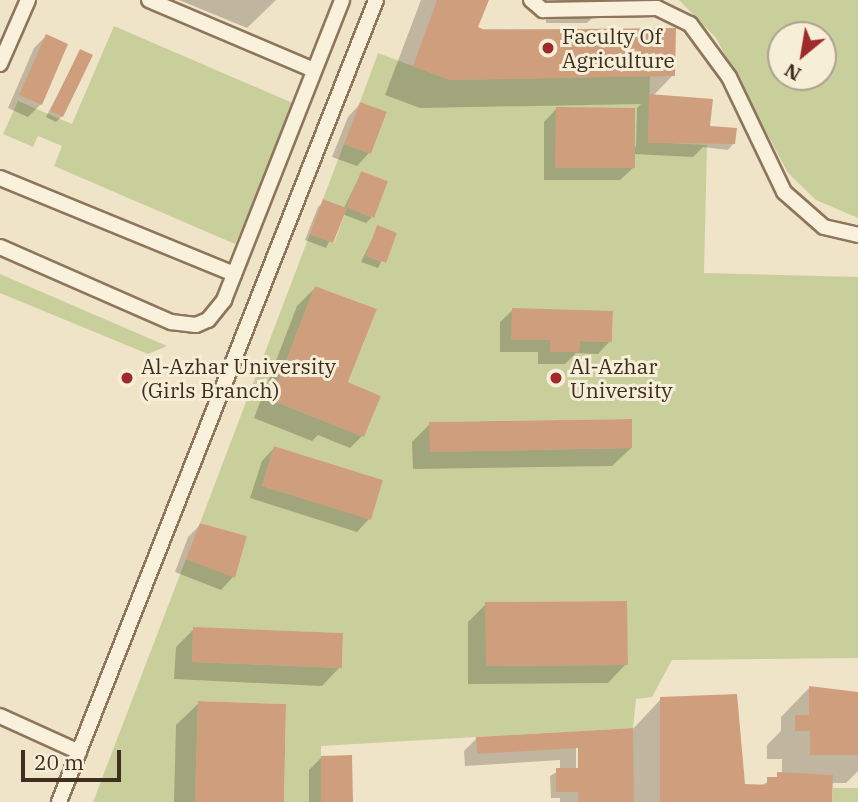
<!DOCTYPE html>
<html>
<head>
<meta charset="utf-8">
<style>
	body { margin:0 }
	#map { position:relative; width:858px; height:802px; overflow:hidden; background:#f0e4c8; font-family:"IBM Plex Serif",serif }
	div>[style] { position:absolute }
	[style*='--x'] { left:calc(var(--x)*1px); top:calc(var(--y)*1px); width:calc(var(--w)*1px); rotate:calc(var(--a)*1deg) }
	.green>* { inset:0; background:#c9cf9b }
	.shadow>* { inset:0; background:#0003 }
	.building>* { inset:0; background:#cf9f7d }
	.roads { filter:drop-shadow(2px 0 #8d765c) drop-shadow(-2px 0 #8d765c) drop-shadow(0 2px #8d765c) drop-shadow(0 -2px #8d765c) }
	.lane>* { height:14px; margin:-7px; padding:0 7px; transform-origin:7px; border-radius:7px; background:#faf1dc }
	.dots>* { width:19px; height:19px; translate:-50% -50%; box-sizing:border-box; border:4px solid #f7eed8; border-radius:50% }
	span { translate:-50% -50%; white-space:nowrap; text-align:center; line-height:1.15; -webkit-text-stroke:6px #f7eed8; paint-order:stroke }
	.poi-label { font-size:21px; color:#3d2e20 }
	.left { translate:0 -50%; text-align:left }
	.north { position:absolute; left:767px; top:21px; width:70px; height:70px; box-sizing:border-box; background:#f7eed8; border:2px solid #ada18e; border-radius:50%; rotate:210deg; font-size:19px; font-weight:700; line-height:28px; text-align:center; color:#3d2e20 }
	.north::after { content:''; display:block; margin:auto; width:24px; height:32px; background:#9e2a2b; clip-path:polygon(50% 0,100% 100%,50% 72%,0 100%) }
	.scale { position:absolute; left:21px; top:750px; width:100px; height:32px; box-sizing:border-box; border:4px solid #3d2e20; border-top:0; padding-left:9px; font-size:21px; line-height:24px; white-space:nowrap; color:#3d2e20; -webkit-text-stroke:5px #f7eed8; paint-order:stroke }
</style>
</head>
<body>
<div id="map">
	<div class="green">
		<i style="clip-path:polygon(evenodd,679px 0,858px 0,858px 218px,816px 200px,788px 173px,716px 38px,679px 0,781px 35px,823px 35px,823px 77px,781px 77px,781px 35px)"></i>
		<i style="clip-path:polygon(114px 26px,295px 104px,235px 244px,54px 166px,62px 146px,38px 136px,33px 147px,3px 134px,18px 101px,72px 124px)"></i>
		<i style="clip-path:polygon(evenodd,378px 53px,450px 80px,650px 76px,648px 142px,707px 145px,704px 273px,858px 277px,858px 658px,672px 660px,652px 697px,636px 699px,633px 728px,321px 746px,321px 802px,284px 802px,286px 704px,198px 701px,195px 802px,93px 802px,186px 559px,235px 577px,247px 536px,200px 523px,310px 234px,334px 243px,347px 208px,323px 199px,344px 144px,371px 154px,387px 113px,360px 102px,378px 53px,556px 108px,634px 108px,634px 168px,556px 168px,556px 108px,378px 53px,361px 171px,388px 181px,373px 218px,347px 207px,361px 171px,378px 53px,377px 226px,397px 233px,385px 263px,366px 256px,377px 226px,378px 53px,315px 286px,377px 309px,348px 382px,381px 396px,364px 437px,271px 400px,315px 286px,378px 53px,613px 311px,612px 342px,580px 341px,579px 352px,550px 352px,550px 340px,512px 340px,613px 311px,378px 53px,632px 419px,632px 448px,431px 452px,430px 422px,632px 419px,378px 53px,274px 446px,383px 480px,371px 519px,262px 486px,274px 446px,378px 53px,626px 601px,628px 665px,486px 666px,486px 602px,626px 601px,378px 53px,193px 628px,343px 633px,342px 668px,192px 662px,193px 628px)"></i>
		<i style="clip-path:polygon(0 274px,167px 346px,148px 354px,0 293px)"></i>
		<i style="clip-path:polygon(833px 788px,858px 788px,858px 802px,832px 802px)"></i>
	</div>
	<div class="shadow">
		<i style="clip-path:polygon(179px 0,276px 0,247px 28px)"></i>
		<i style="clip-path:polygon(421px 0,487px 0,476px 29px,674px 30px,673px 75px,653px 96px,734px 143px,728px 150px,703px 147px,693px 157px,633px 154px,633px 168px,620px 180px,544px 180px,544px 122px,556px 109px,636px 147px,637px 108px,641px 104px,420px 108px,385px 95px)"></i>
		<i style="clip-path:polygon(546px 0,610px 0,587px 23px,546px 23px)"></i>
		<i style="clip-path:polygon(46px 36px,41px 104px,28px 117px,8px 108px,34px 48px)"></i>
		<i style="clip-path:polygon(80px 51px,62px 116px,56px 122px,46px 117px)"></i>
		<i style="clip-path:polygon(360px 104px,385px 113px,369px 153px,357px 166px,332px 157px,348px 117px)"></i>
		<i style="clip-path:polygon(361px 173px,372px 217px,366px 223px,342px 214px,326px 248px,305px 240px,318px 207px,324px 201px,344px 208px)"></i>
		<i style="clip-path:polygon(378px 227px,395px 234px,378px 268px,361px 262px)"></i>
		<i style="clip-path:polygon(315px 288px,362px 436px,350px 448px,318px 435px,312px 441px,254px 418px,297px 306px)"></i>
		<i style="clip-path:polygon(513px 310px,610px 341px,598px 354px,576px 353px,565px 364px,538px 364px,538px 352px,500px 352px,500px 322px)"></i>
		<i style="clip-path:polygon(430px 424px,631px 448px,612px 466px,413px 469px,412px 442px)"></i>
		<i style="clip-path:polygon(274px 448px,369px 519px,357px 532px,250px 498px,262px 461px)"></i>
		<i style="clip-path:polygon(201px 524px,233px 577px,221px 590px,175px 572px,188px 537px)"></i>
		<i style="clip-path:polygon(486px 604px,626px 664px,608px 683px,468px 684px,468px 622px)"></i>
		<i style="clip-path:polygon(194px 629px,340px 667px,322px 686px,174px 679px,176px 647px)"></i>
		<i style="clip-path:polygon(evenodd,809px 688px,858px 694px,858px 771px,846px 783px,831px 783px,830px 802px,560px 802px,560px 798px,551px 798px,550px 776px,560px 770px,560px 760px,465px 766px,464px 751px,477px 738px,632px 730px,661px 699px,744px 785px,760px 786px,782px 774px,782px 759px,767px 759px,767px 745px,781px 731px,781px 717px,809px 688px,576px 748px,579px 748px,579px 777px,576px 777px,576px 748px)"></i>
		<i style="clip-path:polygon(199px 703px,282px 802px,174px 802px,176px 725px)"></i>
		<i style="clip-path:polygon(322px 757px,351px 802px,309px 802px,309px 770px)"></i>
	</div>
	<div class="building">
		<i style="clip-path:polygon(437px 0,489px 0,478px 27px,485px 30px,676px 28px,675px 76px,450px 80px,413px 66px)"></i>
		<i style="clip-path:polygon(46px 34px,68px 44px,42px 105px,19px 95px)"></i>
		<i style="clip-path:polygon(80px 49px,93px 55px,63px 117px,50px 111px)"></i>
		<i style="clip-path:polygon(649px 94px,713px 99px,710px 126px,737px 128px,735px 144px,648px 143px)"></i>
		<i style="clip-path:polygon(360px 102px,387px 112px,371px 154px,344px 144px)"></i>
		<i style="clip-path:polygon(556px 107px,635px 108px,635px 168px,555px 168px)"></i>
		<i style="clip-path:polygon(361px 171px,388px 181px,374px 218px,347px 208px)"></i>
		<i style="clip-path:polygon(323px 199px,347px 208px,333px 243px,310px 234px)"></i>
		<i style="clip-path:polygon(377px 225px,397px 233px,386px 263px,366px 256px)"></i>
		<i style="clip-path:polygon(315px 286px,377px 309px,348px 382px,381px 396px,364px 437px,271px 400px)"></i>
		<i style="clip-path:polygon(512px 308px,613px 311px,612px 342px,580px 341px,579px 352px,550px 352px,550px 340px,511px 340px)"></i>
		<i style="clip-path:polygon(632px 419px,632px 448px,430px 452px,429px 422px)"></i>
		<i style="clip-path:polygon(274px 446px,383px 480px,371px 520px,262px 486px)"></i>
		<i style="clip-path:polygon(200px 523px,247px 536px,235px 578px,186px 559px)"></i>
		<i style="clip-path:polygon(627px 601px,628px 665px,486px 666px,485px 602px)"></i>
		<i style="clip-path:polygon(193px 627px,343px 633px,342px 668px,192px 662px)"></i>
		<i style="clip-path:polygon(809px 686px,858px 692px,858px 755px,810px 755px,810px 731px,795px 731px,795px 715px,809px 715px)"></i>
		<i style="clip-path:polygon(737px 694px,745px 784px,767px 785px,767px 777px,777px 777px,777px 772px,833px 775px,832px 802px,660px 802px,660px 697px)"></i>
		<i style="clip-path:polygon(198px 701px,286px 704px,284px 802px,195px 802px)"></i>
		<i style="clip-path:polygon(633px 728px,634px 802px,578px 802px,578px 792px,556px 792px,556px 768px,578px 768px,578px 748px,477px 754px,476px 737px)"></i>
		<i style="clip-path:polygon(352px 755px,353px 802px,321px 802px,321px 756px)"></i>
	</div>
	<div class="roads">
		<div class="lane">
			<i style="--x:149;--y:0;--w:179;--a:23"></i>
			<i style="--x:531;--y:0;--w:16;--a:40"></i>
			<i style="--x:543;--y:10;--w:114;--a:-1"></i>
			<i style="--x:657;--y:8;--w:37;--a:26"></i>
			<i style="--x:690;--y:24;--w:66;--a:53.7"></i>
			<i style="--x:729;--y:77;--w:127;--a:64.4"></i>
			<i style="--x:784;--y:192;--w:53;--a:41.2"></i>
			<i style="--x:824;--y:227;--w:35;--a:13"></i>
			<i style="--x:0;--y:64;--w:70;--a:-66.4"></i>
			<i style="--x:0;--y:178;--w:253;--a:22.3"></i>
			<i style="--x:0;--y:247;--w:187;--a:23.7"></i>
			<i style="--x:171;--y:322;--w:25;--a:7"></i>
			<i style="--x:196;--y:325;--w:13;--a:-23"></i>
			<i style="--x:208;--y:320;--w:26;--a:-51"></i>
			<i style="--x:224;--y:300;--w:322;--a:-68.5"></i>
			<i style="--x:0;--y:716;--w:87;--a:24.5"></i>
			<i style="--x:59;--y:802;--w:862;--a:-68.43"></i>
		</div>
	</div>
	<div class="dots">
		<i style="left:548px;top:48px;background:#9e2a2b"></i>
		<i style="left:127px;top:378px;background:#9e2a2b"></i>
		<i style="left:556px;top:378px;background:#9e2a2b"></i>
	</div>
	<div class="poi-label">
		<span class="left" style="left:562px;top:48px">Faculty Of<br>Agriculture</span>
		<span class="left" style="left:141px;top:378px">Al-Azhar University<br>(Girls Branch)</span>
		<span class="left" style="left:570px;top:378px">Al-Azhar<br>University</span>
	</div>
	<div class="north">N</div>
	<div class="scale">20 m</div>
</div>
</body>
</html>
